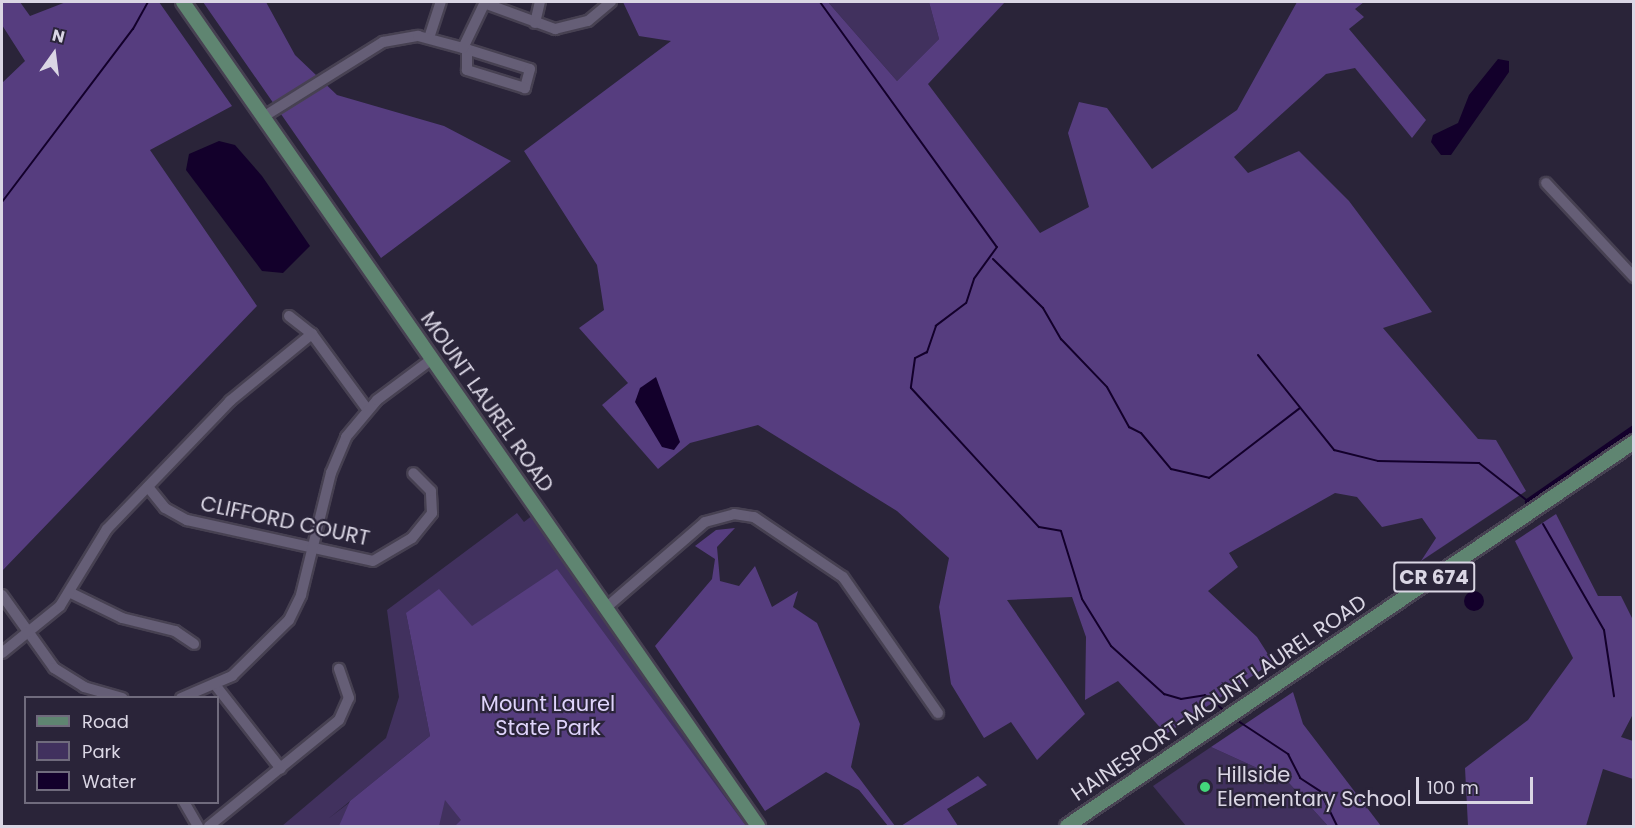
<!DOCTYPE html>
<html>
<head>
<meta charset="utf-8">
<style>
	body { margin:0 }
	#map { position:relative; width:1635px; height:828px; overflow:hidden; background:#2a2439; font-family:Poppins,sans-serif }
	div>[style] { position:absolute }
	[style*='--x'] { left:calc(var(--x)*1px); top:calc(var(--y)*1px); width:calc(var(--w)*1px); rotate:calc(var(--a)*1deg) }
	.green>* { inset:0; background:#41315e }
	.forest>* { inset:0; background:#563d7f }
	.water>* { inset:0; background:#13002b }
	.round { border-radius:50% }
	.stream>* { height:2px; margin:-1px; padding:0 1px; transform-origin:1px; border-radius:1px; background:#13002b }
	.canal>* { height:8px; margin:-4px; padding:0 4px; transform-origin:4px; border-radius:4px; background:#13002b }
	.roads { filter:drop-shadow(2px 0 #474152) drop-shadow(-2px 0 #474152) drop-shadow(0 2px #474152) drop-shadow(0 -2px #474152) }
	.minor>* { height:10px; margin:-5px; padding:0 5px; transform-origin:5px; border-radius:5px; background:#655e76 }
	.major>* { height:14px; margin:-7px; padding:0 7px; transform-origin:7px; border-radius:7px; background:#5f8571 }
	.dots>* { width:16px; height:16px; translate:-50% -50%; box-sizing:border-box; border:3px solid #2a2439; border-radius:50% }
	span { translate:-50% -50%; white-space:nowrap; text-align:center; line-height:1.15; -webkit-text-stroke:4.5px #2a2439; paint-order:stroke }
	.shield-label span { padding:2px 4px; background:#2a2439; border:2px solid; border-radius:4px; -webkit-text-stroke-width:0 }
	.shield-label { font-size:20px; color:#dad6e4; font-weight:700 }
	.street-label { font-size:21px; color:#dad6e4 }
	.park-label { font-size:21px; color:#dfd4fb }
	.poi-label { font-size:21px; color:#dad6e4 }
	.left { translate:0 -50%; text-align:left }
	.frame { position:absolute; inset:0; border:3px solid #dad6e4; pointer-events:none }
	.legend { position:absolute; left:24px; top:696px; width:195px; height:108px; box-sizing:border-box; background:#2a2439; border:2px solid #706b7d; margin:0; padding:8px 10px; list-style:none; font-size:18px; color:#dad6e4 }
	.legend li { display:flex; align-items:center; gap:12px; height:30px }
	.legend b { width:30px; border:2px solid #706b7d }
	.north { position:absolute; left:24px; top:24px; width:60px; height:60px; -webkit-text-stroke:4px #2a2439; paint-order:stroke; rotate:14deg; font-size:16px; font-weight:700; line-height:24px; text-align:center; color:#dad6e4 }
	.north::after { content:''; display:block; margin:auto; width:21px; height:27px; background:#dad6e4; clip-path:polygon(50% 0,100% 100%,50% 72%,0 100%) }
	.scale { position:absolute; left:1416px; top:777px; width:117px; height:27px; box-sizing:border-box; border:3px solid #dad6e4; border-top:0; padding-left:8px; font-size:18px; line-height:21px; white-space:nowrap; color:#dad6e4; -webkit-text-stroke:4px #2a2439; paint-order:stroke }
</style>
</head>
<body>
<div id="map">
	<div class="green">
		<i style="clip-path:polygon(828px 2px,929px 2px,939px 39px,897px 81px)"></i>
		<i style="clip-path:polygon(evenodd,538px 511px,758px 826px,282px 826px,386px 738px,399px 697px,387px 610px,517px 513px,524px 522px,538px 511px,406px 613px,440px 733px,328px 819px,430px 736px,406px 613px)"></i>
		<i style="clip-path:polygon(1211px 747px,1288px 782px,1328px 826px,1186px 826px,1153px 786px)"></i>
	</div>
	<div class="forest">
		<i style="clip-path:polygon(2px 2px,20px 2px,30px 16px,66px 2px,159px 2px,232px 106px,150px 150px,257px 306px,2px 571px,2px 83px,25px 61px,2px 25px)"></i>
		<i style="clip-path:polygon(203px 2px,266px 2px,295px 55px,337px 95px,444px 126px,511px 161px,381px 258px)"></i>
		<i style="clip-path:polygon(623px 2px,828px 2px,897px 81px,939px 39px,929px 2px,1005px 2px,928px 84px,1040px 233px,1089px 207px,1068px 133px,1079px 102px,1107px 108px,1152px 169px,1237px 110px,1297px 2px,1364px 2px,1355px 9px,1364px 17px,1349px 29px,1426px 120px,1412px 138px,1355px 68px,1326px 74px,1234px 157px,1248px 173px,1299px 151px,1349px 201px,1432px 312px,1383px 328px,1478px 439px,1496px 440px,1526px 491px,1421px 561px,1436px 538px,1422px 518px,1382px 527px,1357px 497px,1335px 493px,1229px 553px,1238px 567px,1208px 591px,1257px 637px,1273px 662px,1166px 734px,1118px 681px,1085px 700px,1086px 637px,1072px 597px,1007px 600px,1085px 714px,1037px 760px,1011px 722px,984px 738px,951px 684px,939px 607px,949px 558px,897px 511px,758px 425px,690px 443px,658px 469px,602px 405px,628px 383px,579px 328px,604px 310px,597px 265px,524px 151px,671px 41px,639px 36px)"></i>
		<i style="clip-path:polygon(1556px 514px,1598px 596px,1621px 596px,1633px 620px,1633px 714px,1621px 737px,1633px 741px,1633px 779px,1603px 769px,1586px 826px,1468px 826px,1465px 768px,1528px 720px,1573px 658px,1515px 541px)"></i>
		<i style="clip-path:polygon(735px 528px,717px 547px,720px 581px,739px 586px,755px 566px,772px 607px,798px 591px,793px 607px,817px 623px,860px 724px,851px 767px,895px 826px,888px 826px,859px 790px,826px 772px,765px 811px,655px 646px,712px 579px,715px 559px,695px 546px,716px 530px)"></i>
		<i style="clip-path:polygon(557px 569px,746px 826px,455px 826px,461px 820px,445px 800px,439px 826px,339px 826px,350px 801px,430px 736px,406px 613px,439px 589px,472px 626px)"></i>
		<i style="clip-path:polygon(1293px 692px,1303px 724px,1381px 826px,1328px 826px,1288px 782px,1211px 747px)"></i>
		<i style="clip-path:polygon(978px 776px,987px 785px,947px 809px,958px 826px,901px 826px)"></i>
	</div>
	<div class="water">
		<i style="clip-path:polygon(1498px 59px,1509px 61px,1509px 72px,1451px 155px,1441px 155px,1431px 142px,1433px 135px,1458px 123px,1469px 95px)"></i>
		<i style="clip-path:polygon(219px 141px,235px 145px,262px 176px,310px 246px,283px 273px,262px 271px,186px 170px,189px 154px)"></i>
		<i style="clip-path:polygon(656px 377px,680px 442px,674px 450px,662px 447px,635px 402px,640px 388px)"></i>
		<i class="round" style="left:1464px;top:591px;width:20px;height:20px"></i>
	</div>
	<div class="stream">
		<i style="--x:820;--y:2;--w:302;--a:54.2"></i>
		<i style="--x:997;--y:247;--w:39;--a:126"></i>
		<i style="--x:974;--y:279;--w:25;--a:108"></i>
		<i style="--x:966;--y:303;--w:38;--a:143"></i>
		<i style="--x:936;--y:326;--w:28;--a:109"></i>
		<i style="--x:927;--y:352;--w:13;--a:153"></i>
		<i style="--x:915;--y:358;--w:30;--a:98"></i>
		<i style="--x:911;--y:388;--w:189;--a:47.4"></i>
		<i style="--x:1039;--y:527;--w:22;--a:10"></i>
		<i style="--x:1061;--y:531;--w:71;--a:72.8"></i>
		<i style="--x:1082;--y:599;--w:55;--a:58.3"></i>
		<i style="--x:1111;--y:646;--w:72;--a:42.2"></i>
		<i style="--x:1164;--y:694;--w:18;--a:16"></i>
		<i style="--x:1181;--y:699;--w:24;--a:-9"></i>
		<i style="--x:1205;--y:695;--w:27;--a:39"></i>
		<i style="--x:2;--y:202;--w:217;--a:-52.9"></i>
		<i style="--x:133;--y:29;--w:31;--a:-61"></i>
		<i style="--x:993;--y:259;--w:70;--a:44.4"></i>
		<i style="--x:1043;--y:308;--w:36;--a:60"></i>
		<i style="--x:1061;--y:339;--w:66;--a:46.2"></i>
		<i style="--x:1107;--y:387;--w:46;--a:61.2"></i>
		<i style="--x:1129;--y:427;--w:13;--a:27"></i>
		<i style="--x:1141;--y:433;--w:47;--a:50.2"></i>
		<i style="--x:1171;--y:469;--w:39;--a:13"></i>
		<i style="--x:1209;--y:478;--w:115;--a:-37.6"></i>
		<i style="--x:1258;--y:355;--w:122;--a:51.3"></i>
		<i style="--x:1334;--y:450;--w:45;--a:14"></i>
		<i style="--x:1378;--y:461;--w:101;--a:1.1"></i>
		<i style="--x:1479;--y:463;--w:63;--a:38"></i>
		<i style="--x:1543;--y:524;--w:122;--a:60.1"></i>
		<i style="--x:1604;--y:630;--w:67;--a:81.4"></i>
		<i style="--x:1235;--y:719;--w:64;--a:33.4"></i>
		<i style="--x:1288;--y:754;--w:27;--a:63"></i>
		<i style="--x:1300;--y:778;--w:24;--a:33"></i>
		<i style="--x:1320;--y:791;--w:39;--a:64"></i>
	</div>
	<div class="canal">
		<i style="--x:1529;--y:502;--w:128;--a:-34.8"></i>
	</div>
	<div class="roads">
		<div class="minor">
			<i style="--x:484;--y:3;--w:76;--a:20.1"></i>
			<i style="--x:555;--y:29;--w:34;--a:-14"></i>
			<i style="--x:588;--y:21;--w:30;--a:-40"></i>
			<i style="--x:535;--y:23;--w:22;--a:-77"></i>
			<i style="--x:429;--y:38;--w:38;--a:-72"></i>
			<i style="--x:463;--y:48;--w:70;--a:17.4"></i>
			<i style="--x:530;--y:69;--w:20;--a:105"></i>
			<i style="--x:525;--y:88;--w:61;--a:-162.8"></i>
			<i style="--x:467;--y:70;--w:21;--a:-90"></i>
			<i style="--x:263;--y:117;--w:142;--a:-32"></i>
			<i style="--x:383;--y:42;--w:36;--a:-10"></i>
			<i style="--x:418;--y:36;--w:47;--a:14.9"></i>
			<i style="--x:463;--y:48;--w:51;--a:-64.4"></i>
			<i style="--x:1546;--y:183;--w:129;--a:46.9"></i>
			<i style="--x:289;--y:316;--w:29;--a:38"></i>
			<i style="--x:312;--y:334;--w:93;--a:53.7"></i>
			<i style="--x:148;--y:487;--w:27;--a:51"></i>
			<i style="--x:165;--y:508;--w:25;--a:29"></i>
			<i style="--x:187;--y:520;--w:190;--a:12.4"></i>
			<i style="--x:373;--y:561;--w:45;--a:-30.5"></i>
			<i style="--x:412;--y:538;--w:32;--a:-51"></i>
			<i style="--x:432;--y:513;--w:22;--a:-93"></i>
			<i style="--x:431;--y:491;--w:25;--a:-135"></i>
			<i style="--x:71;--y:593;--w:57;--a:26.1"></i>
			<i style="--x:122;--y:618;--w:55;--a:13.8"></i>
			<i style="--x:175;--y:631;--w:23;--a:34"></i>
			<i style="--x:2;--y:595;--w:90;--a:54.5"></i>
			<i style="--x:54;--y:668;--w:36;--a:32"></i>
			<i style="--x:84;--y:687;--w:40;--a:16"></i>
			<i style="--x:608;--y:606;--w:128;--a:-40.9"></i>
			<i style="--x:705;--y:522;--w:30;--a:-15"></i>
			<i style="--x:734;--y:514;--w:20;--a:9"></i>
			<i style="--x:754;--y:517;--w:107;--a:34"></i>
			<i style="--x:843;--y:577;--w:166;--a:55.1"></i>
			<i style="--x:2;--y:653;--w:75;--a:-39"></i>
			<i style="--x:60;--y:606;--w:90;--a:-58.6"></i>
			<i style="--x:107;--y:529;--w:178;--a:-46.1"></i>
			<i style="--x:230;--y:401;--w:106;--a:-39.3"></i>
			<i style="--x:216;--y:686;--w:105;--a:51.9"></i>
			<i style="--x:181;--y:698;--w:56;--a:-23.3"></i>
			<i style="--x:232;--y:676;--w:80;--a:-44.5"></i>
			<i style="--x:289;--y:620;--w:28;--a:-64"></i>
			<i style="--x:301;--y:595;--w:126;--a:-76.2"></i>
			<i style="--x:331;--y:473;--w:39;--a:-67"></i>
			<i style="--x:346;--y:437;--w:48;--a:-50"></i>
			<i style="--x:377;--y:400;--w:69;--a:-36.7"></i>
			<i style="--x:184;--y:802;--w:28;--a:60"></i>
			<i style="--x:209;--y:826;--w:168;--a:-39.2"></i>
			<i style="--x:339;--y:720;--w:24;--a:-66"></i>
			<i style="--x:349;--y:698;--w:31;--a:-109"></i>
		</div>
		<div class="major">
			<i style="--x:183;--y:2;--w:1005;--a:55.09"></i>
			<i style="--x:1067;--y:826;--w:685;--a:-34.11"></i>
		</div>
	</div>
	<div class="dots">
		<i style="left:1205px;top:787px;background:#43d77b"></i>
	</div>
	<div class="shield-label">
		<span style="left:1434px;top:577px">CR 674</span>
	</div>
	<div class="street-label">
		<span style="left:487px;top:402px;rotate:55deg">MOUNT LAUREL ROAD</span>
		<span style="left:285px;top:521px;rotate:12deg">CLIFFORD COURT</span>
		<span style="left:1219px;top:698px;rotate:-34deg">HAINESPORT-MOUNT LAUREL ROAD</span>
	</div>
	<div class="park-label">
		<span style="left:548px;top:716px">Mount Laurel<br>State Park</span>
	</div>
	<div class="poi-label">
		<span class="left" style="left:1217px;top:787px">Hillside<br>Elementary School</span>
	</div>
	<div class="frame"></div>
	<ul class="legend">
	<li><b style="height:8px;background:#5f8571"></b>Road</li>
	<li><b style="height:16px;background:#41315e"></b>Park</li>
	<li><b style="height:16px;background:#13002b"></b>Water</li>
	</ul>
	<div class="north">N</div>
	<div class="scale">100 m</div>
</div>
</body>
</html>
